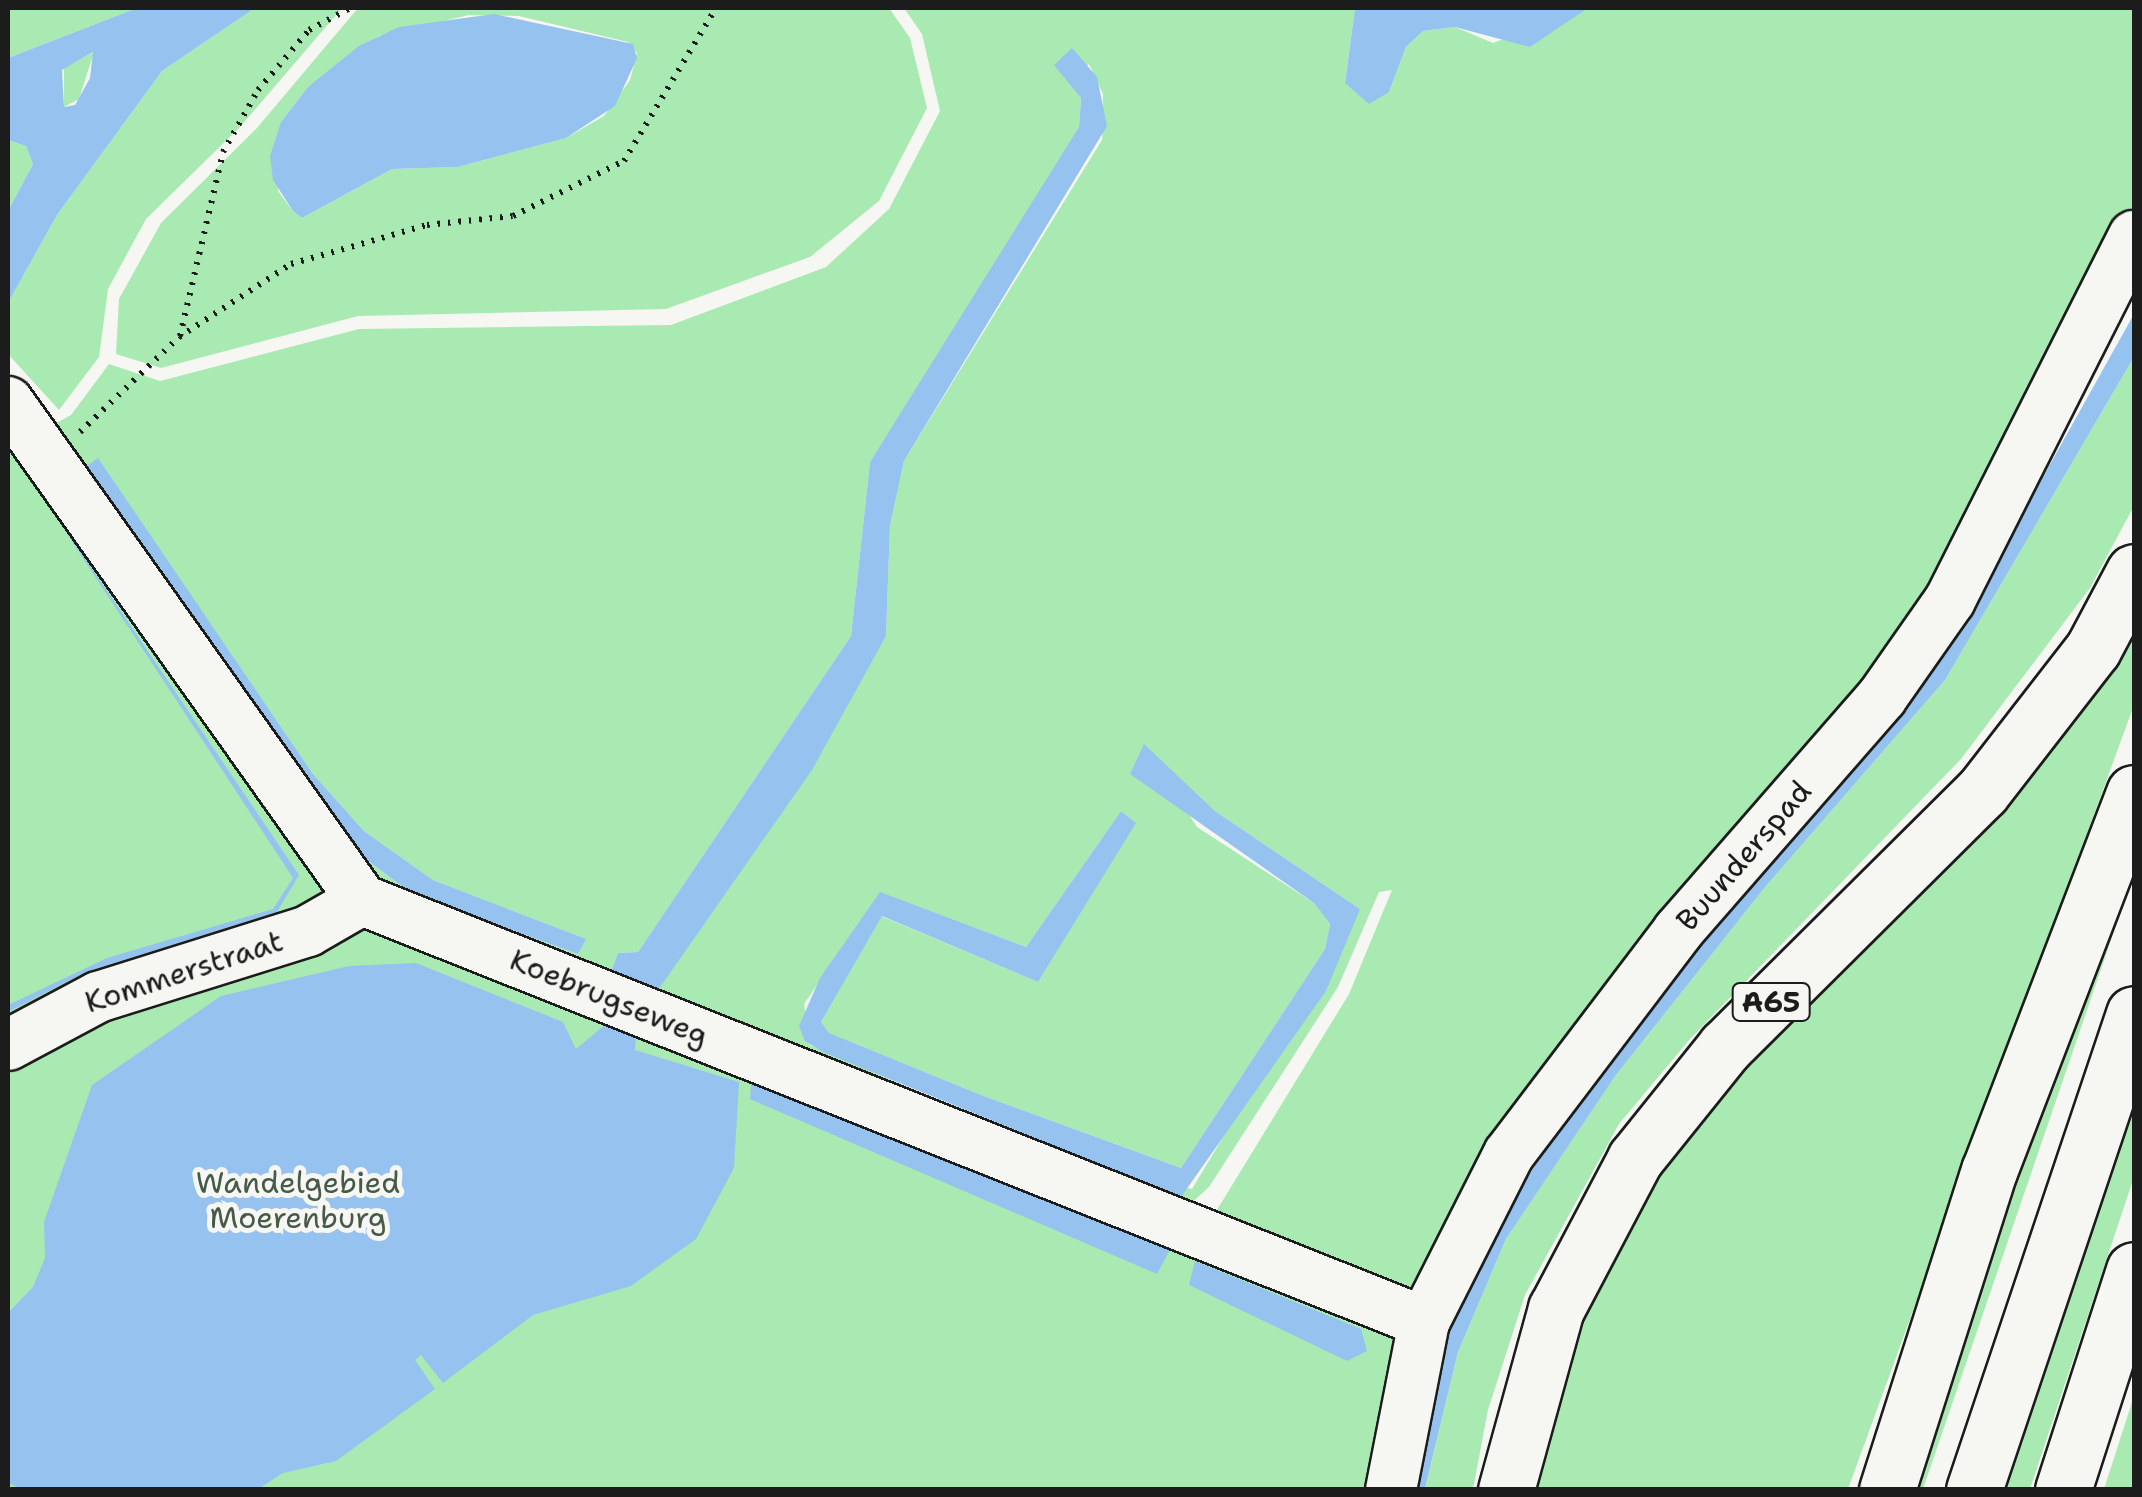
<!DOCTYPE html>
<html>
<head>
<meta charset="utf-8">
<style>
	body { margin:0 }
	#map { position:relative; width:2142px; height:1497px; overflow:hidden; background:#f6f6f2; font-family:"Shantell Sans",sans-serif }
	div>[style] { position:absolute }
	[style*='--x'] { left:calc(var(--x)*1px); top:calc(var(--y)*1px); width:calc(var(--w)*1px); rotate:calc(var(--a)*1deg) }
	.green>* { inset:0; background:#a9eab3 }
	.water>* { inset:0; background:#96c2f0 }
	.path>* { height:6px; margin-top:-3px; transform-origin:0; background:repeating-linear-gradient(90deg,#1c1c1c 0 2.5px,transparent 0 10.5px) }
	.roads { filter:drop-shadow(2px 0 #1c1c1c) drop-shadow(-2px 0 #1c1c1c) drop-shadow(0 2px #1c1c1c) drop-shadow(0 -2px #1c1c1c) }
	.minor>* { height:50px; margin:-25px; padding:0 25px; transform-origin:25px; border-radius:25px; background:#f6f6f2 }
	.motorway>* { height:55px; margin:-27.5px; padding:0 27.5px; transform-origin:27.5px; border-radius:27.5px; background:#f6f6f2 }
	span { translate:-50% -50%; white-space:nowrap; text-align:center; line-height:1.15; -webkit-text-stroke:10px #f6f6f2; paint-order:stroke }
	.shield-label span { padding:2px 8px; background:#f6f6f2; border:2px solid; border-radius:8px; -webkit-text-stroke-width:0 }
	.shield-label { font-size:28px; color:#1c1c1c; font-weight:700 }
	.street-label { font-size:30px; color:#1c1c1c }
	.park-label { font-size:30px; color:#465a49 }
	.frame { position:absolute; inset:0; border:10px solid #1c1c1c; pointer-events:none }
</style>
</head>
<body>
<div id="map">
	<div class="green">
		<i style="clip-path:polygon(8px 8px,137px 8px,8px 58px)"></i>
		<i style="clip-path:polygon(255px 8px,342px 8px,240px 127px,146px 219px,108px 289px,99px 357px,59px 410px,8px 354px,8px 303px,57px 215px,162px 71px)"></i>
		<i style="clip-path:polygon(evenodd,358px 8px,889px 8px,910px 38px,927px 108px,879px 201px,810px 257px,666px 309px,358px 316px,161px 368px,116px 354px,119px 299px,161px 223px,257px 128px,358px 8px,469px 15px,519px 16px,628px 42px,637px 53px,630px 80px,604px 116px,566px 138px,458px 167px,392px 169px,302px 218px,293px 211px,278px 191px,281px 122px,308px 87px,379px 36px,469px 15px)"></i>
		<i style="clip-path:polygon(evenodd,904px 8px,1355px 8px,1345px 82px,1389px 92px,1406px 47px,1423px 31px,1455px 27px,1493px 43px,1588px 8px,2134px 8px,2134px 205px,1985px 515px,1413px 1294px,1212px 1218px,1349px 994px,1392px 890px,1379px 892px,1338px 987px,1209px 1187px,1186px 1208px,371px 877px,8px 382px,8px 375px,51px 426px,71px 415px,109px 364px,160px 381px,359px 329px,671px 325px,826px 267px,889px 209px,940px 111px,922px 34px,904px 8px,1089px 64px,1103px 94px,1102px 140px,904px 461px,890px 526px,886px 636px,656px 993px,611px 972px,618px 953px,638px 952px,851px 636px,870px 462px,1052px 177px,1079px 127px,1081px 98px,1072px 85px,1089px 64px,904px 8px,98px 459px,313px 774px,364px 831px,433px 880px,585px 939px,578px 954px,411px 893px,355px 851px,84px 468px,98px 459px,904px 8px,1144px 745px,1215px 811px,1360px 909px,1192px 1189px,1073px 1158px,810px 1045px,804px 1004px,880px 893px,1026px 947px,1121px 811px,1135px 823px,1038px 982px,881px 916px,821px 1022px,828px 1033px,981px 1095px,1181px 1168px,1325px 949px,1330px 924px,1314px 903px,1197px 827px,1144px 745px)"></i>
		<i style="clip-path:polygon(94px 52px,79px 99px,64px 107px,64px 68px)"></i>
		<i style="clip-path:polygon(8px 140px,26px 146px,33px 164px,8px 211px)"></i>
		<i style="clip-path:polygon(2134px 357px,2134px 506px,2090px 588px,1961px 759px,1690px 1039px,1619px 1124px,1525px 1295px,1488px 1410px,1473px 1489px,1425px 1490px,1458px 1352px,1506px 1239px,1616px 1075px,1766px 886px,1945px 680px)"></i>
		<i style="clip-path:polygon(8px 433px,318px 884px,343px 907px,1402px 1327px,1381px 1489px,8px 1489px)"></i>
		<i style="clip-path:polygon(2134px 604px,2134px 705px,1848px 1489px,1521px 1490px,1528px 1447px,1639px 1180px)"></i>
		<i style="clip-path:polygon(2134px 849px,2134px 873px,1923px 1489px,1901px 1490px)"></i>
		<i style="clip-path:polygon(2134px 1095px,2134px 1177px,2030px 1489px,2000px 1490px)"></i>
		<i style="clip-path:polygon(2134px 1396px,2134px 1489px,2104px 1489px)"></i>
	</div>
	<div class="water">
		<i style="clip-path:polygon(evenodd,137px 8px,255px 8px,162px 71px,57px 215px,8px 303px,8px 211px,33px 164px,26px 146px,8px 140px,8px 58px,137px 8px,93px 52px,90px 78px,75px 105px,64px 107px,62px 70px,93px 52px)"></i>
		<i style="clip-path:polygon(1355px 8px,1588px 8px,1530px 47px,1455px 27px,1423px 31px,1406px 47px,1389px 92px,1369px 104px,1345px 83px)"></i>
		<i style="clip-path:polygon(494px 14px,633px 44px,637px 58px,615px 106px,566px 138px,458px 167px,392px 169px,302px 218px,293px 211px,273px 180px,270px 156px,281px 122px,308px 87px,359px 46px,399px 27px)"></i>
		<i style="clip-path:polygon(1072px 48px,1097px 77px,1107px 126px,904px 461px,890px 526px,886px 636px,812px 770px,656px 993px,611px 972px,618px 953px,638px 952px,851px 636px,870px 462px,1079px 127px,1081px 98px,1054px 65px)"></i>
		<i style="clip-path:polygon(2134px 314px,2134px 357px,1945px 680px,1766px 886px,1616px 1075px,1506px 1239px,1458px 1352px,1425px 1489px,1409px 1490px,1447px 1334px,1492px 1230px,1602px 1066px,1986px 579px)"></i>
		<i style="clip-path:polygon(14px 453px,299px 875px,277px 912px,86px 972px,8px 1012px,8px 1005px,107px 958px,273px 909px,293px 878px)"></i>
		<i style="clip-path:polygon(98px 458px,313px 774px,364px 831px,433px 880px,586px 939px,578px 954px,411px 893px,355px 851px,84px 468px)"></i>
		<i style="clip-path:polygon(1144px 744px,1215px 811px,1360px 909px,1326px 991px,1181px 1197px,823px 1052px,805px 1041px,799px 1026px,820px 978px,880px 892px,1026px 947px,1121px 811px,1136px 823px,1038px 982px,882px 916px,821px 1022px,829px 1033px,981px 1095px,1181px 1168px,1325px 949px,1330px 924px,1314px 903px,1130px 774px)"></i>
		<i style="clip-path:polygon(416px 963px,563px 1022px,576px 1049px,606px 1024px,636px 1035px,635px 1050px,739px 1082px,734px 1168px,696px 1239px,631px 1286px,533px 1315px,443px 1383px,421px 1355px,415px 1360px,435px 1389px,336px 1461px,283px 1473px,258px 1489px,21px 1490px,8px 1482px,8px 1313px,33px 1287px,45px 1258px,44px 1222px,92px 1085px,221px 996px,349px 966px)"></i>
		<i style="clip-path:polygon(752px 1070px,1171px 1248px,1157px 1274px,750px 1099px)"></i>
		<i style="clip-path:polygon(1195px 1261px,1361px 1329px,1367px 1351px,1347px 1361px,1189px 1285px)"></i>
	</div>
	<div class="path">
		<i style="--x:180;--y:336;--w:189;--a:-76.8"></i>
		<i style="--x:223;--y:152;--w:71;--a:-60.6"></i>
		<i style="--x:258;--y:90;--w:79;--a:-49.6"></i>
		<i style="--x:309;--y:30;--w:47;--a:-28.2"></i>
		<i style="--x:80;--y:432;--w:137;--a:-43.8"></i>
		<i style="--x:179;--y:337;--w:134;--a:-33.1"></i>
		<i style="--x:291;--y:264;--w:141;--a:-16"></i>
		<i style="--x:427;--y:225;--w:86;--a:-6"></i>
		<i style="--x:513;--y:216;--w:124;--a:-26.4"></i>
		<i style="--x:624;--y:161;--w:179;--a:-59"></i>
	</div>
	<div class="roads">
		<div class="minor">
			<i style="--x:8;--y:402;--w:611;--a:54.59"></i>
			<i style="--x:362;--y:900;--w:1143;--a:21.67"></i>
			<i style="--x:8;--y:1045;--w:102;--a:-28.1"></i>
			<i style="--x:98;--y:997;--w:220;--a:-17.4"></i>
			<i style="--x:308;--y:931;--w:62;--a:-29.9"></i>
			<i style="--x:1391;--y:1490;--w:171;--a:-78.9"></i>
			<i style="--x:1424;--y:1322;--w:188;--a:-63.2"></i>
			<i style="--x:1509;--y:1154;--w:280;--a:-52.8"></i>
			<i style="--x:1678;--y:931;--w:310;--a:-48.9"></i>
			<i style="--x:1882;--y:697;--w:118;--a:-55"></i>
			<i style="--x:1950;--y:600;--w:408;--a:-63.2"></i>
		</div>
		<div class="motorway">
			<i style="--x:1506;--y:1490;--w:188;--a:-74.6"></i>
			<i style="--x:1556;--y:1309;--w:170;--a:-62.2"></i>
			<i style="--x:1635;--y:1159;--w:144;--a:-51.2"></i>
			<i style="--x:1725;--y:1047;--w:362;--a:-44.8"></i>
			<i style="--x:1982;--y:792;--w:181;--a:-52.2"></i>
			<i style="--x:2093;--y:649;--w:87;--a:-62"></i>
			<i style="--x:1887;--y:1490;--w:335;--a:-72.3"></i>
			<i style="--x:1989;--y:1171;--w:405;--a:-69"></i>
			<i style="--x:1974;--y:1490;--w:502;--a:-71.42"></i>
			<i style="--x:2063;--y:1490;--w:231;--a:-72.1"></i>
		</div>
	</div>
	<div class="shield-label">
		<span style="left:1771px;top:1002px">A65</span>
	</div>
	<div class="street-label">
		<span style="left:1744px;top:856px;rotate:-49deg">Buunderspad</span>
		<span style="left:184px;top:972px;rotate:-18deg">Kommerstraat</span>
		<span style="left:609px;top:998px;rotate:22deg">Koebrugseweg</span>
	</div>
	<div class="park-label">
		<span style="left:298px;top:1200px">Wandelgebied<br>Moerenburg</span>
	</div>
	<div class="frame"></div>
</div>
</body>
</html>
